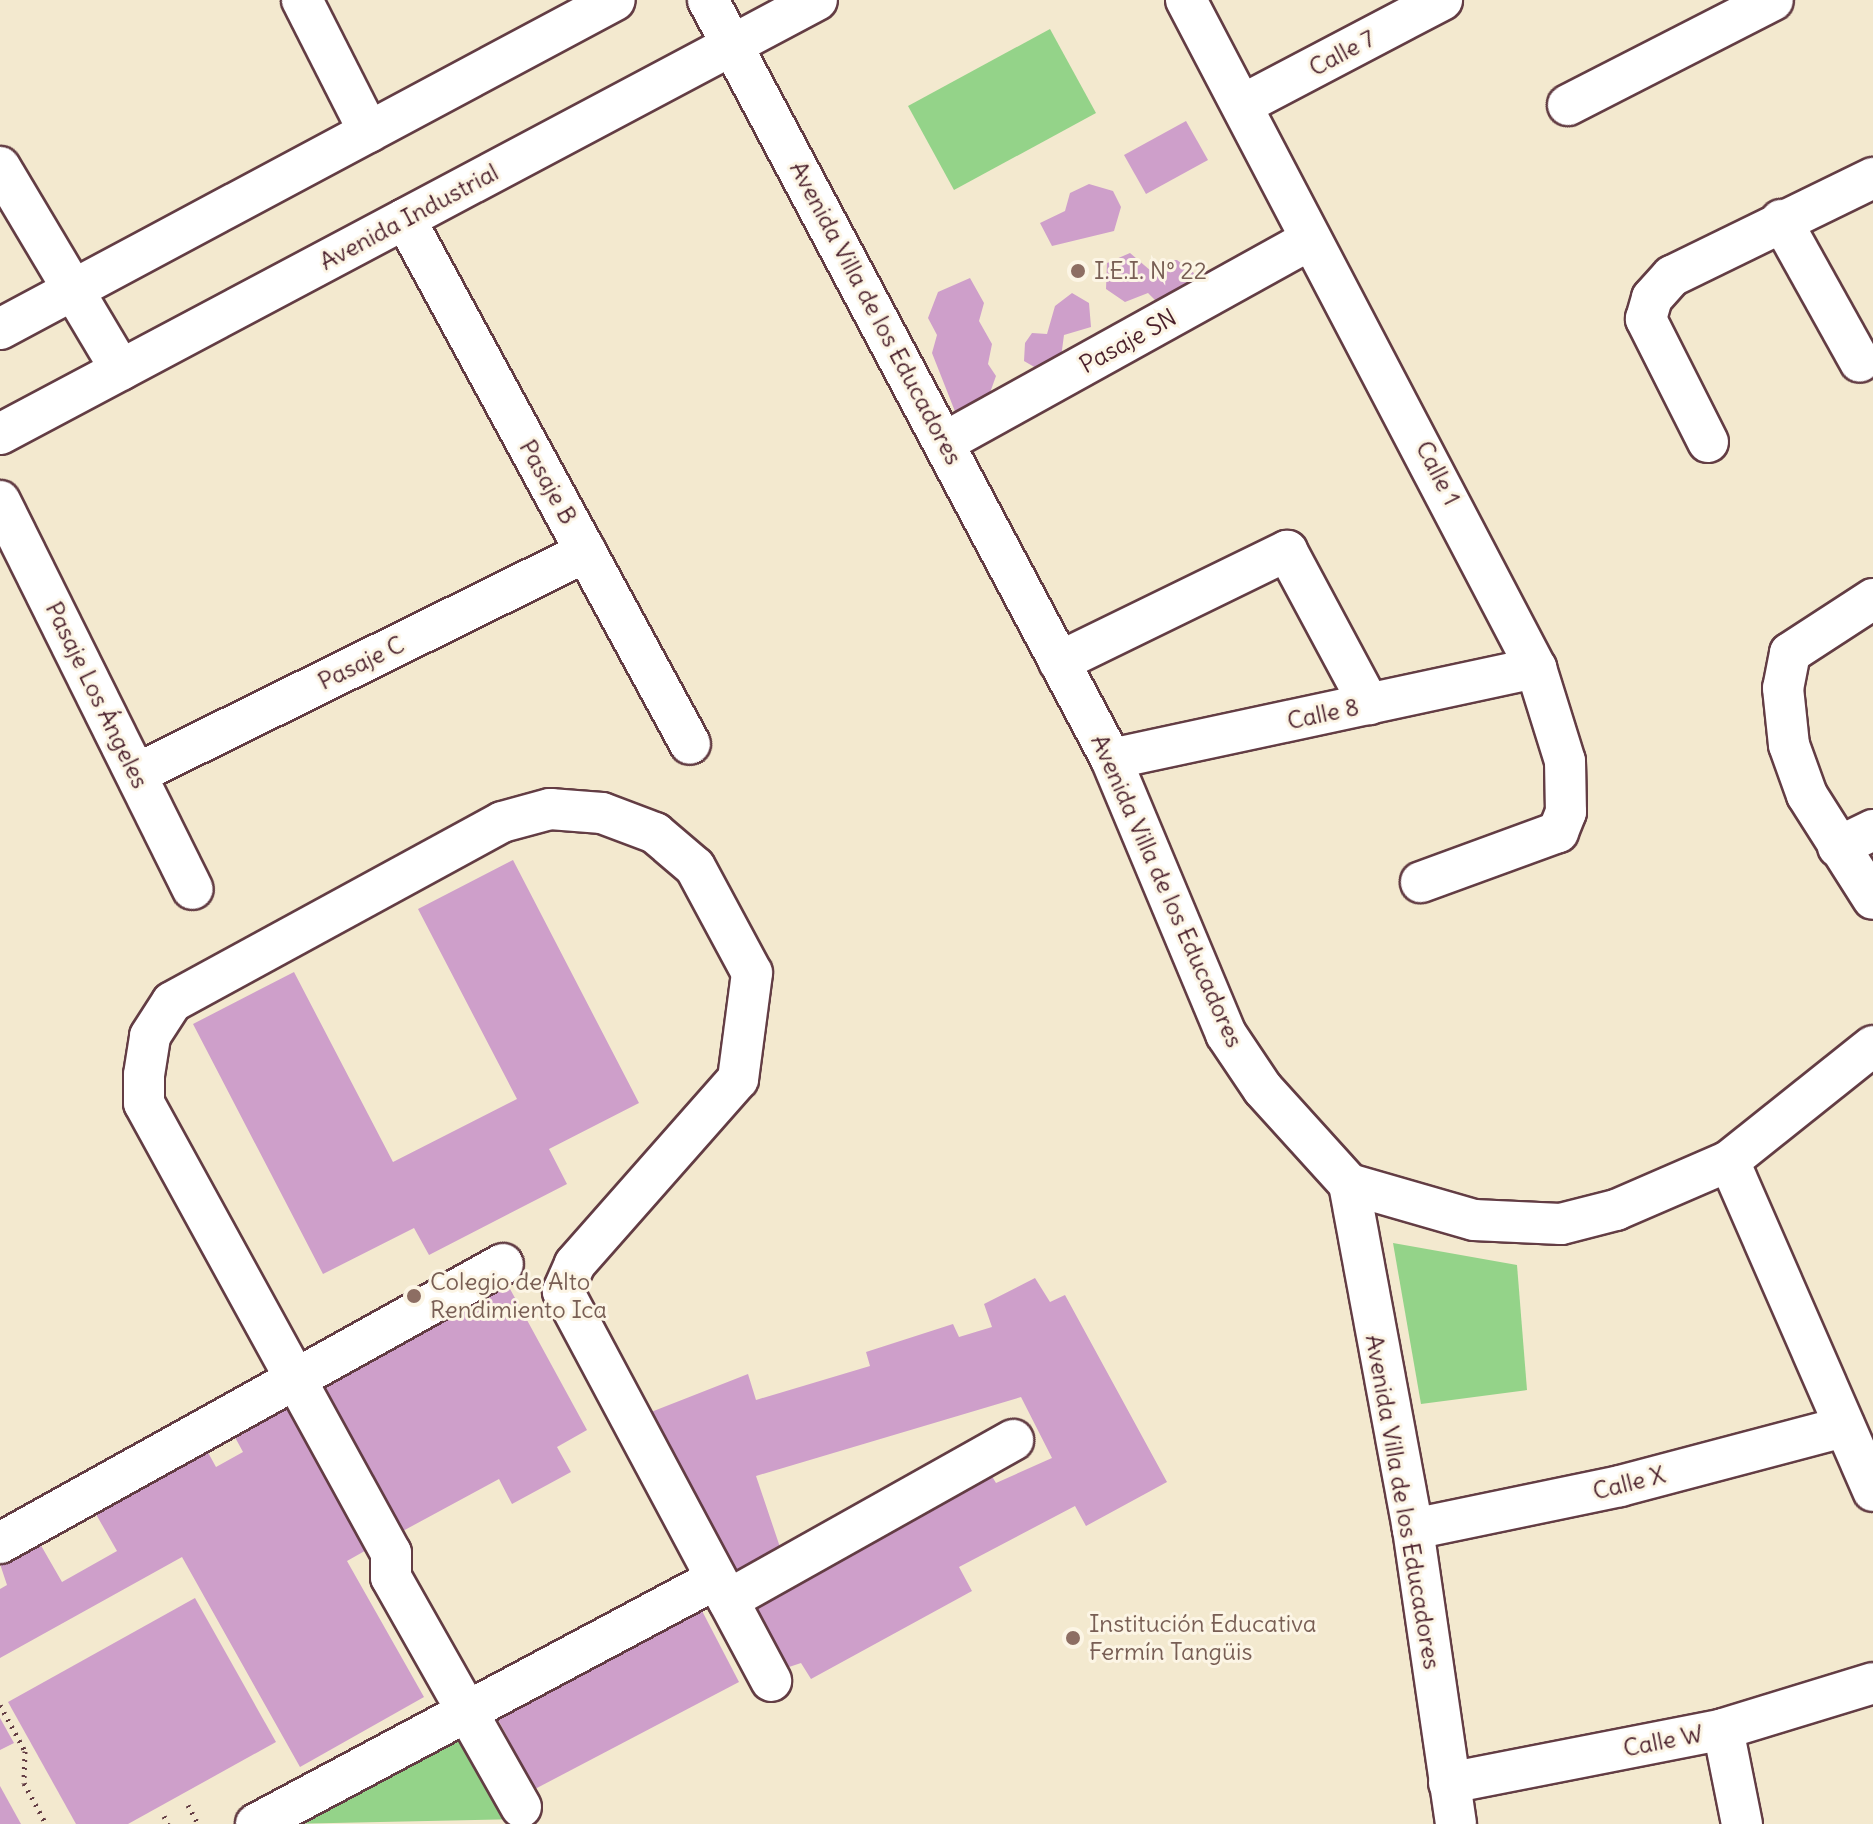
<!DOCTYPE html>
<html>
<head>
<meta charset="utf-8">
<style>
	body { margin:0 }
	#map { position:relative; width:1873px; height:1824px; overflow:hidden; background:#f3e9cf; font-family:Delius,sans-serif }
	div>[style] { position:absolute }
	[style*='--x'] { left:calc(var(--x)*1px); top:calc(var(--y)*1px); width:calc(var(--w)*1px); rotate:calc(var(--a)*1deg) }
	.green>* { inset:0; background:#94d389 }
	.building>* { inset:0; background:#ce9fca }
	.path>* { height:5px; margin-top:-2.5px; transform-origin:0; background:repeating-linear-gradient(90deg,#633d44 0 2px,transparent 0 8px) }
	.roads { filter:drop-shadow(2px 0 #633d44) drop-shadow(-2px 0 #633d44) drop-shadow(0 2px #633d44) drop-shadow(0 -2px #633d44) }
	.minor>* { height:40px; margin:-20px; padding:0 20px; transform-origin:20px; border-radius:20px; background:#fff }
	.dots>* { width:22px; height:22px; translate:-50% -50%; box-sizing:border-box; border:4px solid #fcf5e5; border-radius:50% }
	span { translate:-50% -50%; white-space:nowrap; text-align:center; line-height:1.15; -webkit-text-stroke:6px #fcf5e5; paint-order:stroke }
	.street-label { font-size:24px; color:#4a1f2b }
	.education-label { font-size:24px; color:#785e54 }
	.left { translate:0 -50%; text-align:left }
</style>
</head>
<body>
<div id="map">
	<div class="green">
		<i style="clip-path:polygon(1050px 29px,1096px 113px,954px 190px,908px 106px)"></i>
		<i style="clip-path:polygon(1393px 1243px,1517px 1265px,1527px 1390px,1421px 1404px)"></i>
		<i style="clip-path:polygon(467px 1727px,518px 1819px,286px 1824px)"></i>
	</div>
	<div class="building">
		<i style="clip-path:polygon(1186px 121px,1208px 160px,1146px 194px,1124px 155px)"></i>
		<i style="clip-path:polygon(1089px 184px,1113px 191px,1121px 207px,1114px 231px,1052px 246px,1040px 223px,1065px 211px,1070px 193px)"></i>
		<i style="clip-path:polygon(1130px 253px,1151px 271px,1163px 260px,1177px 260px,1194px 273px,1191px 296px,1160px 305px,1148px 293px,1125px 302px,1106px 289px,1107px 263px)"></i>
		<i style="clip-path:polygon(970px 278px,984px 303px,979px 321px,992px 344px,988px 364px,996px 376px,987px 401px,956px 414px,932px 353px,937px 335px,928px 318px,938px 292px)"></i>
		<i style="clip-path:polygon(1072px 293px,1089px 303px,1091px 327px,1064px 335px,1060px 365px,1043px 372px,1024px 361px,1025px 343px,1032px 333px,1047px 334px,1055px 306px)"></i>
		<i style="clip-path:polygon(513px 860px,639px 1103px,549px 1149px,567px 1184px,429px 1255px,414px 1228px,323px 1274px,193px 1024px,294px 972px,393px 1162px,517px 1099px,418px 909px)"></i>
		<i style="clip-path:polygon(503px 1276px,587px 1430px,557px 1447px,571px 1472px,512px 1504px,499px 1479px,401px 1532px,316px 1376px)"></i>
		<i style="clip-path:polygon(1035px 1278px,1050px 1302px,1065px 1295px,1167px 1482px,1086px 1526px,1075px 1506px,959px 1567px,972px 1591px,811px 1679px,801px 1663px,786px 1668px,754px 1602px,987px 1468px,996px 1483px,1052px 1458px,1021px 1397px,756px 1476px,782px 1553px,738px 1576px,646px 1414px,748px 1374px,756px 1400px,870px 1366px,866px 1352px,953px 1324px,959px 1337px,992px 1327px,984px 1304px)"></i>
		<i style="clip-path:polygon(285px 1397px,370px 1548px,347px 1561px,424px 1697px,300px 1767px,182px 1557px,0 1658px,0 1589px,7px 1585px,0 1564px,39px 1542px,62px 1582px,117px 1551px,93px 1509px,205px 1447px,216px 1467px,243px 1452px,230px 1428px)"></i>
		<i style="clip-path:polygon(195px 1598px,276px 1742px,128px 1824px,76px 1824px,8px 1702px)"></i>
		<i style="clip-path:polygon(700px 1607px,739px 1682px,535px 1789px,495px 1714px)"></i>
		<i style="clip-path:polygon(0 1718px,14px 1743px,0 1750px)"></i>
		<i style="clip-path:polygon(0 1786px,21px 1824px,0 1824px)"></i>
	</div>
	<div class="path">
		<i style="--x:0;--y:1705;--w:52;--a:61.5"></i>
		<i style="--x:25;--y:1751;--w:32;--a:92"></i>
		<i style="--x:24;--y:1783;--w:47;--a:61.8"></i>
		<i style="--x:188;--y:1805;--w:21;--a:62"></i>
		<i style="--x:164;--y:1816;--w:9;--a:63"></i>
	</div>
	<div class="roads">
		<div class="minor">
			<i style="--x:302;--y:0;--w:148;--a:63.1"></i>
			<i style="--x:708;--y:0;--w:859;--a:62.03"></i>
			<i style="--x:1111;--y:759;--w:298;--a:67.3"></i>
			<i style="--x:1226;--y:1034;--w:66;--a:56.1"></i>
			<i style="--x:1263;--y:1089;--w:128;--a:47.8"></i>
			<i style="--x:1349;--y:1184;--w:351;--a:79.5"></i>
			<i style="--x:1413;--y:1529;--w:298;--a:81.7"></i>
			<i style="--x:1186;--y:0;--w:754;--a:62.35"></i>
			<i style="--x:1536;--y:668;--w:97;--a:72.7"></i>
			<i style="--x:1565;--y:761;--w:51;--a:88.9"></i>
			<i style="--x:1566;--y:812;--w:22;--a:112"></i>
			<i style="--x:1558;--y:832;--w:146;--a:159.9"></i>
			<i style="--x:1242;--y:105;--w:226;--a:-27.7"></i>
			<i style="--x:1568;--y:105;--w:230;--a:-27.1"></i>
			<i style="--x:0;--y:167;--w:236;--a:59.2"></i>
			<i style="--x:405;--y:219;--w:597;--a:61.5"></i>
			<i style="--x:1781;--y:220;--w:162;--a:60.9"></i>
			<i style="--x:0;--y:329;--w:697;--a:-28.14"></i>
			<i style="--x:0;--y:434;--w:925;--a:-27.98"></i>
			<i style="--x:945;--y:442;--w:417;--a:-29"></i>
			<i style="--x:1708;--y:442;--w:138;--a:-116.8"></i>
			<i style="--x:1646;--y:319;--w:22;--a:-74"></i>
			<i style="--x:1652;--y:298;--w:30;--a:-48"></i>
			<i style="--x:1672;--y:276;--w:224;--a:-26"></i>
			<i style="--x:0;--y:501;--w:433;--a:63.6"></i>
			<i style="--x:1873;--y:599;--w:99;--a:147"></i>
			<i style="--x:1790;--y:653;--w:36;--a:101"></i>
			<i style="--x:1783;--y:688;--w:57;--a:84"></i>
			<i style="--x:1789;--y:745;--w:53;--a:70.2"></i>
			<i style="--x:1807;--y:795;--w:123;--a:57.6"></i>
			<i style="--x:1059;--y:662;--w:254;--a:-26"></i>
			<i style="--x:1287;--y:551;--w:174;--a:61.8"></i>
			<i style="--x:1111;--y:759;--w:435;--a:-12.1"></i>
			<i style="--x:136;--y:774;--w:502;--a:-26.26"></i>
			<i style="--x:1838;--y:847;--w:39;--a:-26"></i>
			<i style="--x:1729;--y:1161;--w:360;--a:66.4"></i>
			<i style="--x:1349;--y:1184;--w:130;--a:16.1"></i>
			<i style="--x:1474;--y:1220;--w:87;--a:2.6"></i>
			<i style="--x:1561;--y:1224;--w:57;--a:-14.3"></i>
			<i style="--x:1616;--y:1210;--w:123;--a:-23.4"></i>
			<i style="--x:1729;--y:1161;--w:184;--a:-38.6"></i>
			<i style="--x:1413;--y:1529;--w:211;--a:-11.7"></i>
			<i style="--x:1620;--y:1486;--w:232;--a:-14.8"></i>
			<i style="--x:0;--y:1543;--w:575;--a:-29.02"></i>
			<i style="--x:728;--y:1600;--w:327;--a:-29.3"></i>
			<i style="--x:1723;--y:1729;--w:97;--a:78.7"></i>
			<i style="--x:1449;--y:1783;--w:279;--a:-11.1"></i>
			<i style="--x:1723;--y:1729;--w:157;--a:-17"></i>
			<i style="--x:521;--y:1807;--w:264;--a:-119.5"></i>
			<i style="--x:391;--y:1577;--w:24;--a:-90"></i>
			<i style="--x:391;--y:1553;--w:513;--a:-118.76"></i>
			<i style="--x:144;--y:1103;--w:28;--a:-90"></i>
			<i style="--x:144;--y:1075;--w:39;--a:-81"></i>
			<i style="--x:150;--y:1036;--w:40;--a:-57.1"></i>
			<i style="--x:172;--y:1002;--w:376;--a:-28.6"></i>
			<i style="--x:502;--y:822;--w:50;--a:-15.2"></i>
			<i style="--x:550;--y:809;--w:52;--a:4.4"></i>
			<i style="--x:602;--y:813;--w:57;--a:20.7"></i>
			<i style="--x:655;--y:833;--w:52;--a:40.4"></i>
			<i style="--x:695;--y:867;--w:120;--a:61.7"></i>
			<i style="--x:752;--y:973;--w:107;--a:97.5"></i>
			<i style="--x:738;--y:1079;--w:247;--a:131.4"></i>
			<i style="--x:575;--y:1264;--w:30;--a:114"></i>
			<i style="--x:563;--y:1291;--w:442;--a:61.9"></i>
			<i style="--x:256;--y:1824;--w:521;--a:-28.04"></i>
		</div>
	</div>
	<div class="dots">
		<i style="left:1078px;top:271px;background:#8d6e63"></i>
		<i style="left:414px;top:1296px;background:#8d6e63"></i>
		<i style="left:1073px;top:1638px;background:#8d6e63"></i>
	</div>
	<div class="street-label">
		<span style="left:1342px;top:53px;rotate:-28deg">Calle 7</span>
		<span style="left:409px;top:217px;rotate:-28deg">Avenida Industrial</span>
		<span style="left:876px;top:313px;rotate:62deg">Avenida Villa de los Educadores</span>
		<span style="left:1128px;top:341px;rotate:-29deg">Pasaje SN</span>
		<span style="left:1438px;top:473px;rotate:63deg">Calle 1</span>
		<span style="left:548px;top:482px;rotate:61deg">Pasaje B</span>
		<span style="left:361px;top:663px;rotate:-26deg">Pasaje C</span>
		<span style="left:97px;top:695px;rotate:64deg">Pasaje Los Ángeles</span>
		<span style="left:1323px;top:714px;rotate:-12deg">Calle 8</span>
		<span style="left:1167px;top:891px;rotate:66deg">Avenida Villa de los Educadores</span>
		<span style="left:1629px;top:1483px;rotate:-14deg">Calle X</span>
		<span style="left:1403px;top:1502px;rotate:80deg">Avenida Villa de los Educadores</span>
		<span style="left:1663px;top:1741px;rotate:-11deg">Calle W</span>
	</div>
	<div class="education-label">
		<span class="left" style="left:1094px;top:271px">I.E.I. Nº 22</span>
		<span class="left" style="left:430px;top:1296px">Colegio de Alto<br>Rendimiento Ica</span>
		<span class="left" style="left:1089px;top:1638px">Institución Educativa<br>Fermín Tangüis</span>
	</div>
</div>
</body>
</html>
